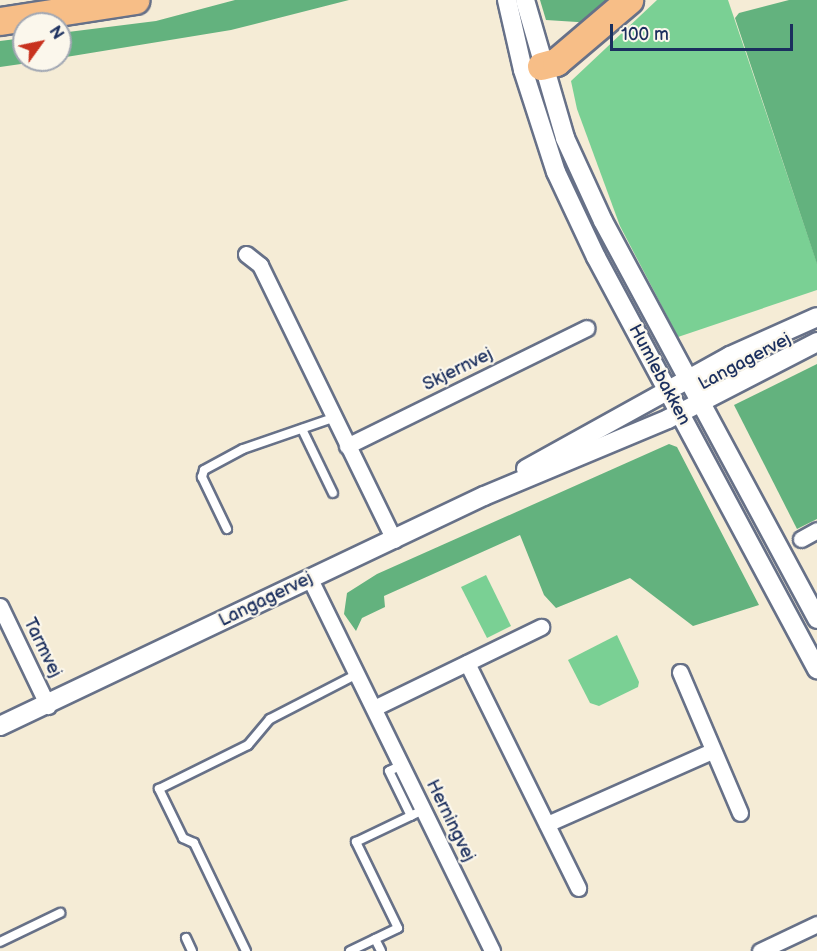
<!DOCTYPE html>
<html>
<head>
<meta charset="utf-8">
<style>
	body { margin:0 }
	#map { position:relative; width:817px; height:951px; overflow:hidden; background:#f5ecd6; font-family:"Balsamiq Sans",sans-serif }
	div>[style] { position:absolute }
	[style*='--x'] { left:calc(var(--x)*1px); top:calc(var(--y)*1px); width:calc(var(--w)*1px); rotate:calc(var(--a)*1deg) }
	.green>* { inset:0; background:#7ad094 }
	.forest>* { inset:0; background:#63b27e }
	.roads { filter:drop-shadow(2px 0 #677188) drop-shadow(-2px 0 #677188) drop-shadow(0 2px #677188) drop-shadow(0 -2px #677188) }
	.service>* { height:8px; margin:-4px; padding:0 4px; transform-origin:4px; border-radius:4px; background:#fff }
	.minor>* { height:15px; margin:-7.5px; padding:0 7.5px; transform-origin:7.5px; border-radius:7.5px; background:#fff }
	.tertiary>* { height:18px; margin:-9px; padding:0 9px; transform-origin:9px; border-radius:9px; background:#fff }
	.motorway>* { height:27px; margin:-13.5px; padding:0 13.5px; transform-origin:13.5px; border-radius:13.5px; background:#f7be87 }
	span { translate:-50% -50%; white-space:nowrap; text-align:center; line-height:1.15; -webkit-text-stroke:4.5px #fbf7ec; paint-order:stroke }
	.street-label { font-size:18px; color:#1b2f5e }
	.north { position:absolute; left:12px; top:12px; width:60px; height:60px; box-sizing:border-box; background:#fbf7ec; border:2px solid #a1a7b3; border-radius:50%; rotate:57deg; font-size:16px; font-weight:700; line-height:24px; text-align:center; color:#1b2f5e }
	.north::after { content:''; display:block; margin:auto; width:21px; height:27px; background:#c8321e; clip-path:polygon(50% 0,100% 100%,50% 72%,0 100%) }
	.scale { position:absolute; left:610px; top:24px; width:183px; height:27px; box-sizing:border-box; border:3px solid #1b2f5e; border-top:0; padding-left:8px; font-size:18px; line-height:21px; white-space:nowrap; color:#1b2f5e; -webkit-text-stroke:4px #fbf7ec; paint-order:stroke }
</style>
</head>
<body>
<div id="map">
	<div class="green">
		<i style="clip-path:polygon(657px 0,728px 0,817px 263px,817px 290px,678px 337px,620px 226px,577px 109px,571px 81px)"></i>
		<i style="clip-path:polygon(486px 575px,511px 626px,487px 638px,461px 587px)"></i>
		<i style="clip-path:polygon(617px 635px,639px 682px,638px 687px,599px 706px,590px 703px,568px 660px)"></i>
	</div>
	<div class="forest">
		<i style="clip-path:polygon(235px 0,349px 0,231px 30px,60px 58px,60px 33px,156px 21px)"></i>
		<i style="clip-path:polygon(540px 0,617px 0,593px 23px,546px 20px)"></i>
		<i style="clip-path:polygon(789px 0,817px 0,817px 264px,735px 18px,739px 13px)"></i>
		<i style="clip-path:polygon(24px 38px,24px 60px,49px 60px,0 67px,0 41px)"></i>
		<i style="clip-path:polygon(817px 364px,817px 519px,797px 529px,734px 405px)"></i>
		<i style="clip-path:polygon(669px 444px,677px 447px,759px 605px,693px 626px,630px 578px,556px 608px,544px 595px,520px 535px,384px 596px,385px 607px,362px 618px,356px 631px,344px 614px,347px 593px,377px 574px)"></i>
	</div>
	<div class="roads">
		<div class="service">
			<i style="--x:302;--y:429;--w:71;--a:64.2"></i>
			<i style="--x:227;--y:529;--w:58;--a:-115.7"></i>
			<i style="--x:202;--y:477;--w:7;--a:-74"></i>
			<i style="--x:204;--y:470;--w:44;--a:-28.3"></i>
			<i style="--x:243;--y:449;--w:95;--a:-19"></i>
			<i style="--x:402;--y:765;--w:14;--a:155"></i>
			<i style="--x:389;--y:771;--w:50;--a:63.9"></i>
			<i style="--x:186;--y:938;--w:14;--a:65"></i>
			<i style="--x:375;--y:939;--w:13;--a:63"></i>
			<i style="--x:0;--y:942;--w:67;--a:-25.8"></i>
			<i style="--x:246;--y:951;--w:120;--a:-115.7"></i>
			<i style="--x:194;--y:843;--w:12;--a:-156"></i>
			<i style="--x:183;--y:838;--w:55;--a:-116.1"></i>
			<i style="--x:159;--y:789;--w:99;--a:-26.3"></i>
			<i style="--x:248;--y:745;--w:34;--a:-50"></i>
			<i style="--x:270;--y:719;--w:98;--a:-27.3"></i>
			<i style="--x:350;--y:951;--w:53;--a:-25.6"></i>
			<i style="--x:398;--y:928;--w:96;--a:-116"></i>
			<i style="--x:356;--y:842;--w:74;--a:-25.5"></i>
		</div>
		<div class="minor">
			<i style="--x:246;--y:254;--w:18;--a:38"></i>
			<i style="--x:260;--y:265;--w:306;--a:64"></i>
			<i style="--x:347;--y:446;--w:267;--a:-26.2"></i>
			<i style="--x:801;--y:539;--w:18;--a:-29"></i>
			<i style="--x:310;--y:579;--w:414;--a:63.9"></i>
			<i style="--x:0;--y:606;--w:111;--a:64.4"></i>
			<i style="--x:467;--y:663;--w:251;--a:63.7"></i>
			<i style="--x:680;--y:672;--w:153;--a:66.9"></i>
			<i style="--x:374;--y:708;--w:186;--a:-25.9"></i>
			<i style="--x:547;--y:824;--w:180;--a:-23.9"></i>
			<i style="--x:760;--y:951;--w:63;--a:-25.3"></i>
		</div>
		<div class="tertiary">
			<i style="--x:507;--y:0;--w:72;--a:77.1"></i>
			<i style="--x:523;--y:70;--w:107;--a:72.1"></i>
			<i style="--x:556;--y:172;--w:94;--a:64.8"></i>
			<i style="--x:596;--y:257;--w:468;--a:61.8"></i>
			<i style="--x:525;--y:0;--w:144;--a:73.8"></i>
			<i style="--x:565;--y:138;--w:91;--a:65.4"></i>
			<i style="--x:603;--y:221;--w:452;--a:61.7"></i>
			<i style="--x:526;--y:469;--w:233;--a:-29"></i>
			<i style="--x:730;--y:356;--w:95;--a:-24.1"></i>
			<i style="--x:0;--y:726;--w:536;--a:-25.42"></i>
			<i style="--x:484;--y:496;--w:199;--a:-22.7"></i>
			<i style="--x:668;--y:419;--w:168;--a:-27.3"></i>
		</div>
		<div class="motorway">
			<i style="--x:0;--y:21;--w:137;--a:-8.8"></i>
			<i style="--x:541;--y:66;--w:16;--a:-15"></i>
			<i style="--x:556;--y:62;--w:96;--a:-40.3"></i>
		</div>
	</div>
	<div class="street-label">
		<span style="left:745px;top:362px;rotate:-28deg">Langagervej</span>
		<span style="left:458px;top:370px;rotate:-26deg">Skjernvej</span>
		<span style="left:659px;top:375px;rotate:62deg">Humlebakken</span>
		<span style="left:266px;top:600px;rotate:-26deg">Langagervej</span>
		<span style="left:42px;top:648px;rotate:64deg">Tarmvej</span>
		<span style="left:450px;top:821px;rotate:64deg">Herningvej</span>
	</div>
	<div class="north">N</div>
	<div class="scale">100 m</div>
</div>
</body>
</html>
